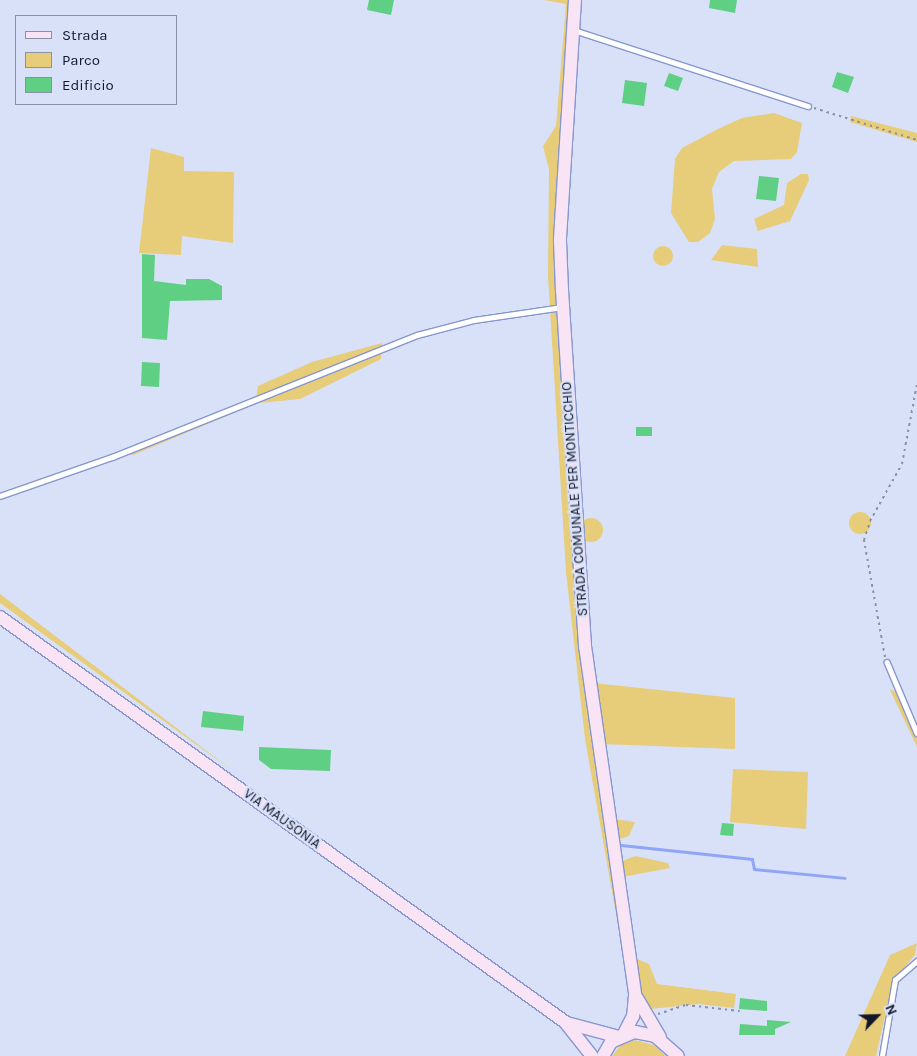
<!DOCTYPE html>
<html>
<head>
<meta charset="utf-8">
<style>
	body { margin:0 }
	#map { position:relative; width:917px; height:1056px; overflow:hidden; background:#d9e1f8; font-family:Karla,sans-serif }
	div>[style] { position:absolute }
	[style*='--x'] { left:calc(var(--x)*1px); top:calc(var(--y)*1px); width:calc(var(--w)*1px); rotate:calc(var(--a)*1deg) }
	.green>* { inset:0; background:#e7cc79 }
	.round { border-radius:50% }
	.stream>* { height:3px; margin:-1.5px; padding:0 1.5px; transform-origin:1.5px; border-radius:1.5px; background:#90a5f6 }
	.building>* { inset:0; background:#5fcf83 }
	.path>* { height:2px; margin-top:-1px; transform-origin:0; background:repeating-linear-gradient(90deg,#8a91a7 0 2.5px,transparent 0 6.5px) }
	.roads { filter:drop-shadow(1px 0 #8797ce) drop-shadow(-1px 0 #8797ce) drop-shadow(0 1px #8797ce) drop-shadow(0 -1px #8797ce) }
	.lane>* { height:4.5px; margin:-2.25px; padding:0 2.25px; transform-origin:2.25px; border-radius:2.25px; background:#fff }
	.secondary>* { height:12px; margin:-6px; padding:0 6px; transform-origin:6px; border-radius:6px; background:#f9e4f6 }
	span { translate:-50% -50%; white-space:nowrap; text-align:center; line-height:1.15; -webkit-text-stroke:4.5px #d9e1f8; paint-order:stroke }
	.street-label { font-size:14px; color:#12182c }
	.legend { position:absolute; left:15px; top:15px; width:162px; height:90px; box-sizing:border-box; background:#d9e1f8; border:1px solid #8991a6; margin:0; padding:6px 9px; list-style:none; font-size:15px; color:#12182c }
	.legend li { display:flex; align-items:center; gap:10px; height:25px }
	.legend b { width:25px; border:1px solid #8991a6 }
	.north { position:absolute; left:852px; top:991px; width:50px; height:50px; -webkit-text-stroke:4px #d9e1f8; paint-order:stroke; rotate:66deg; font-size:14px; font-weight:700; line-height:20px; text-align:center; color:#12182c }
	.north::after { content:''; display:block; margin:auto; width:18px; height:22px; background:#12182c; clip-path:polygon(50% 0,100% 100%,50% 72%,0 100%) }
</style>
</head>
<body>
<div id="map">
	<div class="green">
		<i style="clip-path:polygon(544px 0,572px 0,557px 203px,578px 595px,630px 993px,585px 739px,566px 572px,548px 276px,549px 169px,543px 146px,556px 126px,566px 4px)"></i>
		<i style="clip-path:polygon(774px 113px,802px 123px,797px 152px,791px 159px,734px 161px,719px 172px,712px 189px,715px 219px,710px 233px,698px 242px,689px 242px,671px 213px,675px 159px,682px 148px,718px 129px,742px 118px)"></i>
		<i style="clip-path:polygon(851px 116px,917px 133px,917px 142px,850px 122px)"></i>
		<i style="clip-path:polygon(151px 148px,184px 157px,184px 171px,234px 172px,233px 243px,182px 236px,181px 255px,139px 253px)"></i>
		<i style="clip-path:polygon(801px 174px,808px 174px,809px 180px,790px 221px,758px 231px,754px 219px,784px 205px,787px 183px)"></i>
		<i style="clip-path:polygon(722px 245px,757px 249px,758px 267px,711px 260px)"></i>
		<i class="round" style="left:653px;top:246px;width:20px;height:20px"></i>
		<i style="clip-path:polygon(382px 343px,381px 359px,300px 399px,258px 403px,133px 455px,128px 453px,256px 400px,258px 386px,312px 362px)"></i>
		<i class="round" style="left:849px;top:512px;width:22px;height:22px"></i>
		<i class="round" style="left:579px;top:518px;width:24px;height:24px"></i>
		<i style="clip-path:polygon(0 594px,75px 651px,233px 771px,0 603px)"></i>
		<i style="clip-path:polygon(593px 683px,735px 698px,735px 749px,601px 744px)"></i>
		<i style="clip-path:polygon(890px 690px,901px 692px,917px 724px,917px 747px)"></i>
		<i style="clip-path:polygon(733px 769px,808px 772px,806px 829px,730px 822px)"></i>
		<i style="clip-path:polygon(613px 819px,635px 822px,629px 836px,616px 840px)"></i>
		<i style="clip-path:polygon(635px 856px,668px 863px,670px 868px,622px 877px,620px 862px)"></i>
		<i style="clip-path:polygon(917px 943px,915px 955px,893px 981px,876px 1056px,845px 1056px,890px 955px)"></i>
		<i style="clip-path:polygon(635px 958px,649px 964px,657px 984px,736px 994px,734px 1008px,699px 1004px,650px 1009px,644px 1001px)"></i>
		<i style="clip-path:polygon(635px 1040px,654px 1045px,666px 1056px,612px 1056px,620px 1046px)"></i>
	</div>
	<div class="stream">
		<i style="--x:621;--y:845;--w:132;--a:6.1"></i>
		<i style="--x:752;--y:859;--w:10;--a:79"></i>
		<i style="--x:754;--y:869;--w:91;--a:5.6"></i>
	</div>
	<div class="building">
		<i style="clip-path:polygon(369px 0,394px 0,391px 15px,367px 10px)"></i>
		<i style="clip-path:polygon(710px 0,737px 0,735px 13px,709px 8px)"></i>
		<i style="clip-path:polygon(837px 72px,854px 77px,848px 93px,832px 87px)"></i>
		<i style="clip-path:polygon(669px 73px,683px 78px,678px 91px,664px 86px)"></i>
		<i style="clip-path:polygon(625px 80px,647px 83px,644px 106px,622px 103px)"></i>
		<i style="clip-path:polygon(759px 176px,779px 178px,776px 201px,756px 199px)"></i>
		<i style="clip-path:polygon(142px 254px,155px 255px,154px 281px,186px 285px,186px 279px,209px 279px,222px 286px,222px 300px,170px 301px,167px 340px,142px 338px)"></i>
		<i style="clip-path:polygon(142px 362px,160px 363px,159px 387px,141px 386px)"></i>
		<i style="clip-path:polygon(636px 427px,652px 427px,652px 436px,636px 436px)"></i>
		<i style="clip-path:polygon(203px 711px,244px 716px,243px 731px,201px 727px)"></i>
		<i style="clip-path:polygon(259px 747px,331px 750px,330px 771px,271px 769px,259px 760px)"></i>
		<i style="clip-path:polygon(722px 823px,734px 824px,733px 836px,720px 835px)"></i>
		<i style="clip-path:polygon(740px 998px,767px 1001px,767px 1011px,739px 1009px)"></i>
		<i style="clip-path:polygon(767px 1020px,791px 1022px,775px 1029px,775px 1035px,739px 1035px,740px 1024px,767px 1026px)"></i>
	</div>
	<div class="path">
		<i style="--x:814;--y:108;--w:108;--a:17.3"></i>
		<i style="--x:885;--y:657;--w:119;--a:-100.2"></i>
		<i style="--x:864;--y:540;--w:20;--a:-72"></i>
		<i style="--x:870;--y:521;--w:65;--a:-60.7"></i>
		<i style="--x:902;--y:464;--w:81;--a:-79.4"></i>
		<i style="--x:658;--y:1014;--w:29;--a:-18"></i>
		<i style="--x:686;--y:1005;--w:54;--a:6.3"></i>
	</div>
	<div class="roads">
		<div class="lane">
			<i style="--x:574;--y:30;--w:246;--a:18"></i>
			<i style="--x:0;--y:496;--w:119;--a:-19.2"></i>
			<i style="--x:112;--y:457;--w:328;--a:-21.8"></i>
			<i style="--x:417;--y:335;--w:59;--a:-14.7"></i>
			<i style="--x:474;--y:320;--w:89;--a:-8.4"></i>
			<i style="--x:887;--y:662;--w:77;--a:67.1"></i>
			<i style="--x:882;--y:1056;--w:77;--a:-80.3"></i>
			<i style="--x:895;--y:980;--w:29;--a:-41"></i>
		</div>
		<div class="secondary">
			<i style="--x:575;--y:0;--w:241;--a:93.6"></i>
			<i style="--x:560;--y:241;--w:49;--a:87.7"></i>
			<i style="--x:562;--y:290;--w:357;--a:86.3"></i>
			<i style="--x:585;--y:646;--w:353;--a:81.8"></i>
			<i style="--x:635;--y:995;--w:21;--a:95"></i>
			<i style="--x:633;--y:1016;--w:20;--a:117"></i>
			<i style="--x:0;--y:617;--w:695;--a:35.63"></i>
			<i style="--x:565;--y:1022;--w:43;--a:51.5"></i>
			<i style="--x:637;--y:998;--w:45;--a:59.5"></i>
			<i style="--x:567;--y:1023;--w:54;--a:15.1"></i>
			<i style="--x:603;--y:1056;--w:16;--a:-60"></i>
			<i style="--x:611;--y:1042;--w:26;--a:-23"></i>
			<i style="--x:635;--y:1032;--w:20;--a:11"></i>
			<i style="--x:655;--y:1036;--w:30;--a:41"></i>
		</div>
	</div>
	<div class="street-label">
		<span style="left:575px;top:499px;rotate:-94deg">STRADA COMUNALE PER MONTICCHIO</span>
		<span style="left:282px;top:819px;rotate:36deg">VIA MAUSONIA</span>
	</div>
	<ul class="legend">
	<li><b style="height:6px;background:#f9e4f6"></b>Strada</li>
	<li><b style="height:14px;background:#e7cc79"></b>Parco</li>
	<li><b style="height:14px;background:#5fcf83"></b>Edificio</li>
	</ul>
	<div class="north">N</div>
</div>
</body>
</html>
